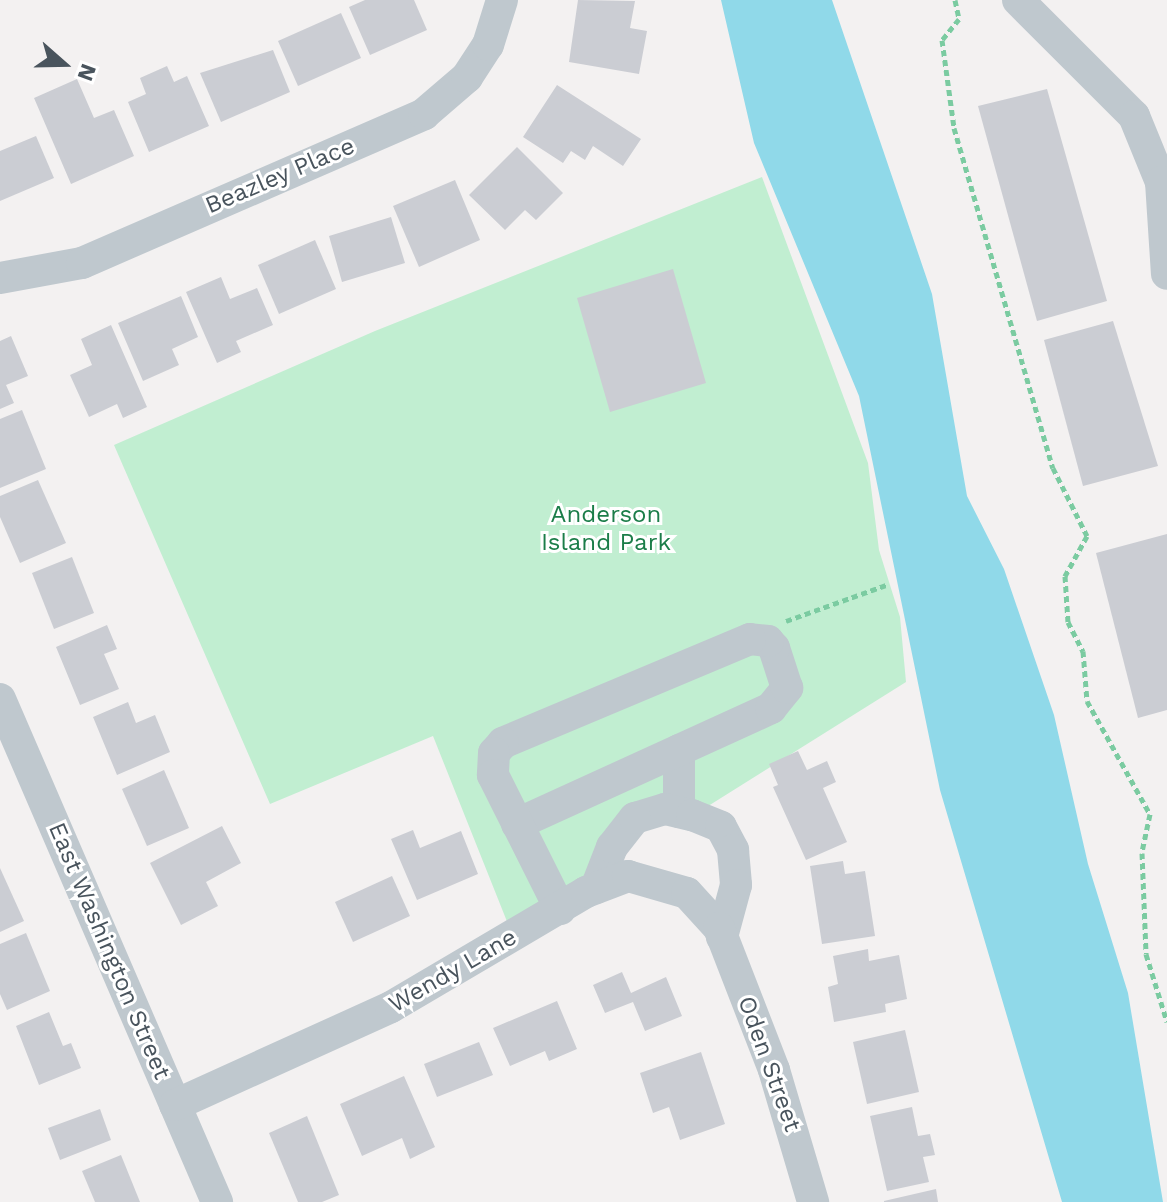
<!DOCTYPE html>
<html>
<head>
<meta charset="utf-8">
<style>
	body { margin:0 }
	#map { position:relative; width:1167px; height:1202px; overflow:hidden; background:#f3f1f1; font-family:"Work Sans",sans-serif }
	div>[style] { position:absolute }
	[style*='--x'] { left:calc(var(--x)*1px); top:calc(var(--y)*1px); width:calc(var(--w)*1px); rotate:calc(var(--a)*1deg) }
	.green>* { inset:0; background:#c1eed1 }
	.water>* { inset:0; background:#90d9e9 }
	.building>* { inset:0; background:#cbcdd3 }
	.path>* { height:5px; margin-top:-2.5px; transform-origin:0; background:repeating-linear-gradient(90deg,#7bcba1 0 6px,transparent 0 10px) }
	.minor>* { height:32px; margin:-16px; padding:0 16px; transform-origin:16px; border-radius:16px; background:#bfc8ce }
	span { translate:-50% -50%; white-space:nowrap; text-align:center; line-height:1.15; -webkit-text-stroke:6px #fff; paint-order:stroke }
	.street-label { font-size:24px; color:#49545d }
	.park-label { font-size:24px; color:#1b7d49 }
	.north { position:absolute; left:24px; top:24px; width:80px; height:80px; -webkit-text-stroke:6px #fff; paint-order:stroke; rotate:110deg; font-size:22px; font-weight:700; line-height:32px; text-align:center; color:#49545d }
	.north::after { content:''; display:block; margin:auto; width:28px; height:36px; background:#49545d; clip-path:polygon(50% 0,100% 100%,50% 72%,0 100%) }
</style>
</head>
<body>
<div id="map">
	<div class="green">
		<i style="clip-path:polygon(762px 177px,868px 463px,879px 550px,900px 617px,906px 682px,705px 808px,658px 801px,589px 880px,508px 924px,433px 736px,270px 804px,114px 445px,375px 331px)"></i>
	</div>
	<div class="water">
		<i style="clip-path:polygon(721px 0,832px 0,932px 294px,967px 496px,1004px 569px,1054px 715px,1088px 864px,1128px 993px,1163px 1202px,1062px 1202px,940px 790px,859px 396px,754px 143px)"></i>
	</div>
	<div class="building">
		<i style="clip-path:polygon(365px 0,414px 0,427px 30px,370px 55px,349px 7px)"></i>
		<i style="clip-path:polygon(578px 0,635px 1px,630px 28px,647px 31px,639px 74px,569px 62px)"></i>
		<i style="clip-path:polygon(341px 13px,361px 58px,298px 86px,278px 41px)"></i>
		<i style="clip-path:polygon(273px 50px,290px 92px,221px 122px,200px 73px)"></i>
		<i style="clip-path:polygon(167px 66px,174px 82px,187px 76px,209px 126px,149px 152px,128px 102px,146px 94px,140px 78px)"></i>
		<i style="clip-path:polygon(77px 79px,94px 118px,114px 110px,134px 156px,71px 184px,34px 98px)"></i>
		<i style="clip-path:polygon(557px 85px,641px 139px,623px 166px,593px 146px,585px 160px,571px 151px,563px 163px,523px 137px)"></i>
		<i style="clip-path:polygon(1047px 89px,1107px 301px,1037px 321px,978px 106px)"></i>
		<i style="clip-path:polygon(36px 136px,54px 178px,0 201px,0 151px)"></i>
		<i style="clip-path:polygon(517px 147px,563px 193px,536px 220px,525px 210px,505px 230px,469px 195px)"></i>
		<i style="clip-path:polygon(455px 180px,480px 240px,419px 267px,393px 206px)"></i>
		<i style="clip-path:polygon(391px 217px,405px 263px,342px 282px,329px 236px)"></i>
		<i style="clip-path:polygon(315px 240px,336px 289px,279px 314px,258px 265px)"></i>
		<i style="clip-path:polygon(673px 269px,706px 383px,610px 412px,577px 298px)"></i>
		<i style="clip-path:polygon(221px 277px,230px 299px,257px 288px,273px 325px,236px 341px,241px 352px,217px 363px,186px 292px)"></i>
		<i style="clip-path:polygon(181px 296px,198px 337px,172px 349px,179px 365px,143px 381px,118px 323px)"></i>
		<i style="clip-path:polygon(1113px 321px,1158px 466px,1083px 486px,1044px 340px)"></i>
		<i style="clip-path:polygon(111px 325px,147px 407px,123px 418px,117px 404px,89px 417px,70px 375px,92px 365px,81px 339px)"></i>
		<i style="clip-path:polygon(11px 336px,28px 376px,6px 385px,14px 403px,0 409px,0 341px)"></i>
		<i style="clip-path:polygon(22px 410px,46px 469px,0 488px,0 419px)"></i>
		<i style="clip-path:polygon(38px 480px,66px 543px,20px 563px,0 517px,0 496px)"></i>
		<i style="clip-path:polygon(1167px 534px,1167px 710px,1138px 718px,1096px 553px)"></i>
		<i style="clip-path:polygon(72px 557px,94px 613px,54px 629px,32px 573px)"></i>
		<i style="clip-path:polygon(107px 625px,117px 649px,104px 654px,119px 689px,80px 705px,56px 647px)"></i>
		<i style="clip-path:polygon(128px 702px,136px 723px,155px 715px,170px 752px,117px 775px,93px 717px)"></i>
		<i style="clip-path:polygon(798px 751px,807px 770px,827px 761px,836px 782px,823px 788px,847px 842px,806px 860px,773px 787px,778px 785px,769px 764px)"></i>
		<i style="clip-path:polygon(164px 770px,189px 828px,147px 846px,122px 789px)"></i>
		<i style="clip-path:polygon(222px 826px,241px 863px,206px 882px,218px 906px,181px 925px,150px 863px)"></i>
		<i style="clip-path:polygon(413px 830px,420px 848px,461px 831px,478px 874px,417px 900px,391px 839px)"></i>
		<i style="clip-path:polygon(843px 861px,845px 874px,865px 871px,875px 936px,822px 944px,810px 866px)"></i>
		<i style="clip-path:polygon(0 868px,24px 921px,0 932px)"></i>
		<i style="clip-path:polygon(392px 876px,410px 916px,353px 942px,335px 902px)"></i>
		<i style="clip-path:polygon(26px 933px,50px 991px,7px 1010px,0 994px,0 944px)"></i>
		<i style="clip-path:polygon(868px 949px,869px 961px,899px 955px,907px 999px,885px 1004px,886px 1012px,834px 1022px,828px 987px,838px 984px,833px 956px)"></i>
		<i style="clip-path:polygon(622px 972px,631px 993px,666px 977px,682px 1016px,645px 1031px,633px 1002px,605px 1013px,593px 985px)"></i>
		<i style="clip-path:polygon(557px 1001px,577px 1049px,549px 1061px,545px 1051px,510px 1066px,493px 1028px)"></i>
		<i style="clip-path:polygon(49px 1012px,63px 1046px,71px 1043px,81px 1068px,39px 1085px,16px 1026px)"></i>
		<i style="clip-path:polygon(905px 1030px,919px 1092px,867px 1104px,853px 1042px)"></i>
		<i style="clip-path:polygon(479px 1042px,493px 1075px,437px 1097px,424px 1064px)"></i>
		<i style="clip-path:polygon(701px 1052px,725px 1124px,680px 1140px,669px 1107px,653px 1113px,640px 1073px)"></i>
		<i style="clip-path:polygon(404px 1076px,435px 1147px,410px 1159px,402px 1138px,362px 1156px,340px 1104px)"></i>
		<i style="clip-path:polygon(912px 1107px,918px 1136px,930px 1134px,935px 1155px,923px 1157px,929px 1182px,887px 1191px,870px 1116px)"></i>
		<i style="clip-path:polygon(100px 1109px,111px 1140px,60px 1160px,48px 1128px)"></i>
		<i style="clip-path:polygon(307px 1116px,339px 1195px,322px 1202px,298px 1202px,269px 1133px)"></i>
		<i style="clip-path:polygon(121px 1155px,140px 1202px,95px 1202px,82px 1171px)"></i>
		<i style="clip-path:polygon(936px 1189px,938px 1202px,884px 1202px,884px 1201px)"></i>
	</div>
	<div class="path">
		<i style="--x:955;--y:0;--w:19;--a:78"></i>
		<i style="--x:959;--y:19;--w:27;--a:129"></i>
		<i style="--x:942;--y:40;--w:89;--a:82.2"></i>
		<i style="--x:954;--y:128;--w:354;--a:73.8"></i>
		<i style="--x:1053;--y:468;--w:76;--a:63.4"></i>
		<i style="--x:1087;--y:536;--w:46;--a:118.8"></i>
		<i style="--x:1065;--y:576;--w:46;--a:86.3"></i>
		<i style="--x:1068;--y:622;--w:33;--a:63"></i>
		<i style="--x:1083;--y:651;--w:50;--a:85.4"></i>
		<i style="--x:1087;--y:701;--w:129;--a:60.9"></i>
		<i style="--x:1150;--y:814;--w:40;--a:102"></i>
		<i style="--x:1142;--y:853;--w:101;--a:87.7"></i>
		<i style="--x:1146;--y:954;--w:71;--a:72.8"></i>
		<i style="--x:786;--y:621;--w:109;--a:-19.8"></i>
	</div>
	<div class="minor">
		<i style="--x:1018;--y:0;--w:164;--a:45"></i>
		<i style="--x:1134;--y:116;--w:71;--a:67.8"></i>
		<i style="--x:1161;--y:182;--w:92;--a:86.3"></i>
		<i style="--x:0;--y:278;--w:83;--a:-10.4"></i>
		<i style="--x:82;--y:263;--w:373;--a:-23.5"></i>
		<i style="--x:424;--y:114;--w:57;--a:-40.7"></i>
		<i style="--x:467;--y:77;--w:38;--a:-57"></i>
		<i style="--x:488;--y:45;--w:47;--a:-72.7"></i>
		<i style="--x:0;--y:699;--w:548;--a:66.66"></i>
		<i style="--x:679;--y:812;--w:62;--a:-90"></i>
		<i style="--x:517;--y:824;--w:279;--a:-24.5"></i>
		<i style="--x:771;--y:708;--w:26;--a:-51"></i>
		<i style="--x:787;--y:688;--w:42;--a:-108"></i>
		<i style="--x:774;--y:648;--w:9;--a:-131"></i>
		<i style="--x:768;--y:641;--w:18;--a:-174"></i>
		<i style="--x:750;--y:639;--w:268;--a:157.2"></i>
		<i style="--x:503;--y:743;--w:13;--a:132"></i>
		<i style="--x:494;--y:753;--w:22;--a:93"></i>
		<i style="--x:493;--y:775;--w:150;--a:63.4"></i>
		<i style="--x:596;--y:888;--w:44;--a:-68.7"></i>
		<i style="--x:612;--y:847;--w:37;--a:-52"></i>
		<i style="--x:635;--y:818;--w:31;--a:-17"></i>
		<i style="--x:665;--y:809;--w:28;--a:13"></i>
		<i style="--x:692;--y:815;--w:31;--a:22"></i>
		<i style="--x:721;--y:827;--w:26;--a:62"></i>
		<i style="--x:733;--y:850;--w:35;--a:85"></i>
		<i style="--x:736;--y:885;--w:54;--a:105.1"></i>
		<i style="--x:175;--y:1105;--w:237;--a:-24.4"></i>
		<i style="--x:391;--y:1007;--w:226;--a:-30.5"></i>
		<i style="--x:586;--y:892;--w:45;--a:-20.9"></i>
		<i style="--x:628;--y:876;--w:61;--a:16.1"></i>
		<i style="--x:687;--y:893;--w:47;--a:47.6"></i>
		<i style="--x:719;--y:928;--w:152;--a:68.8"></i>
		<i style="--x:774;--y:1070;--w:138;--a:73.5"></i>
	</div>
	<div class="street-label">
		<span style="left:280px;top:176px;rotate:-23deg">Beazley Place</span>
		<span style="left:109px;top:951px;rotate:67deg">East Washington Street</span>
		<span style="left:453px;top:971px;rotate:-30deg">Wendy Lane</span>
		<span style="left:769px;top:1064px;rotate:70deg">Oden Street</span>
	</div>
	<div class="park-label">
		<span style="left:606px;top:529px">Anderson<br>Island Park</span>
	</div>
	<div class="north">N</div>
</div>
</body>
</html>
